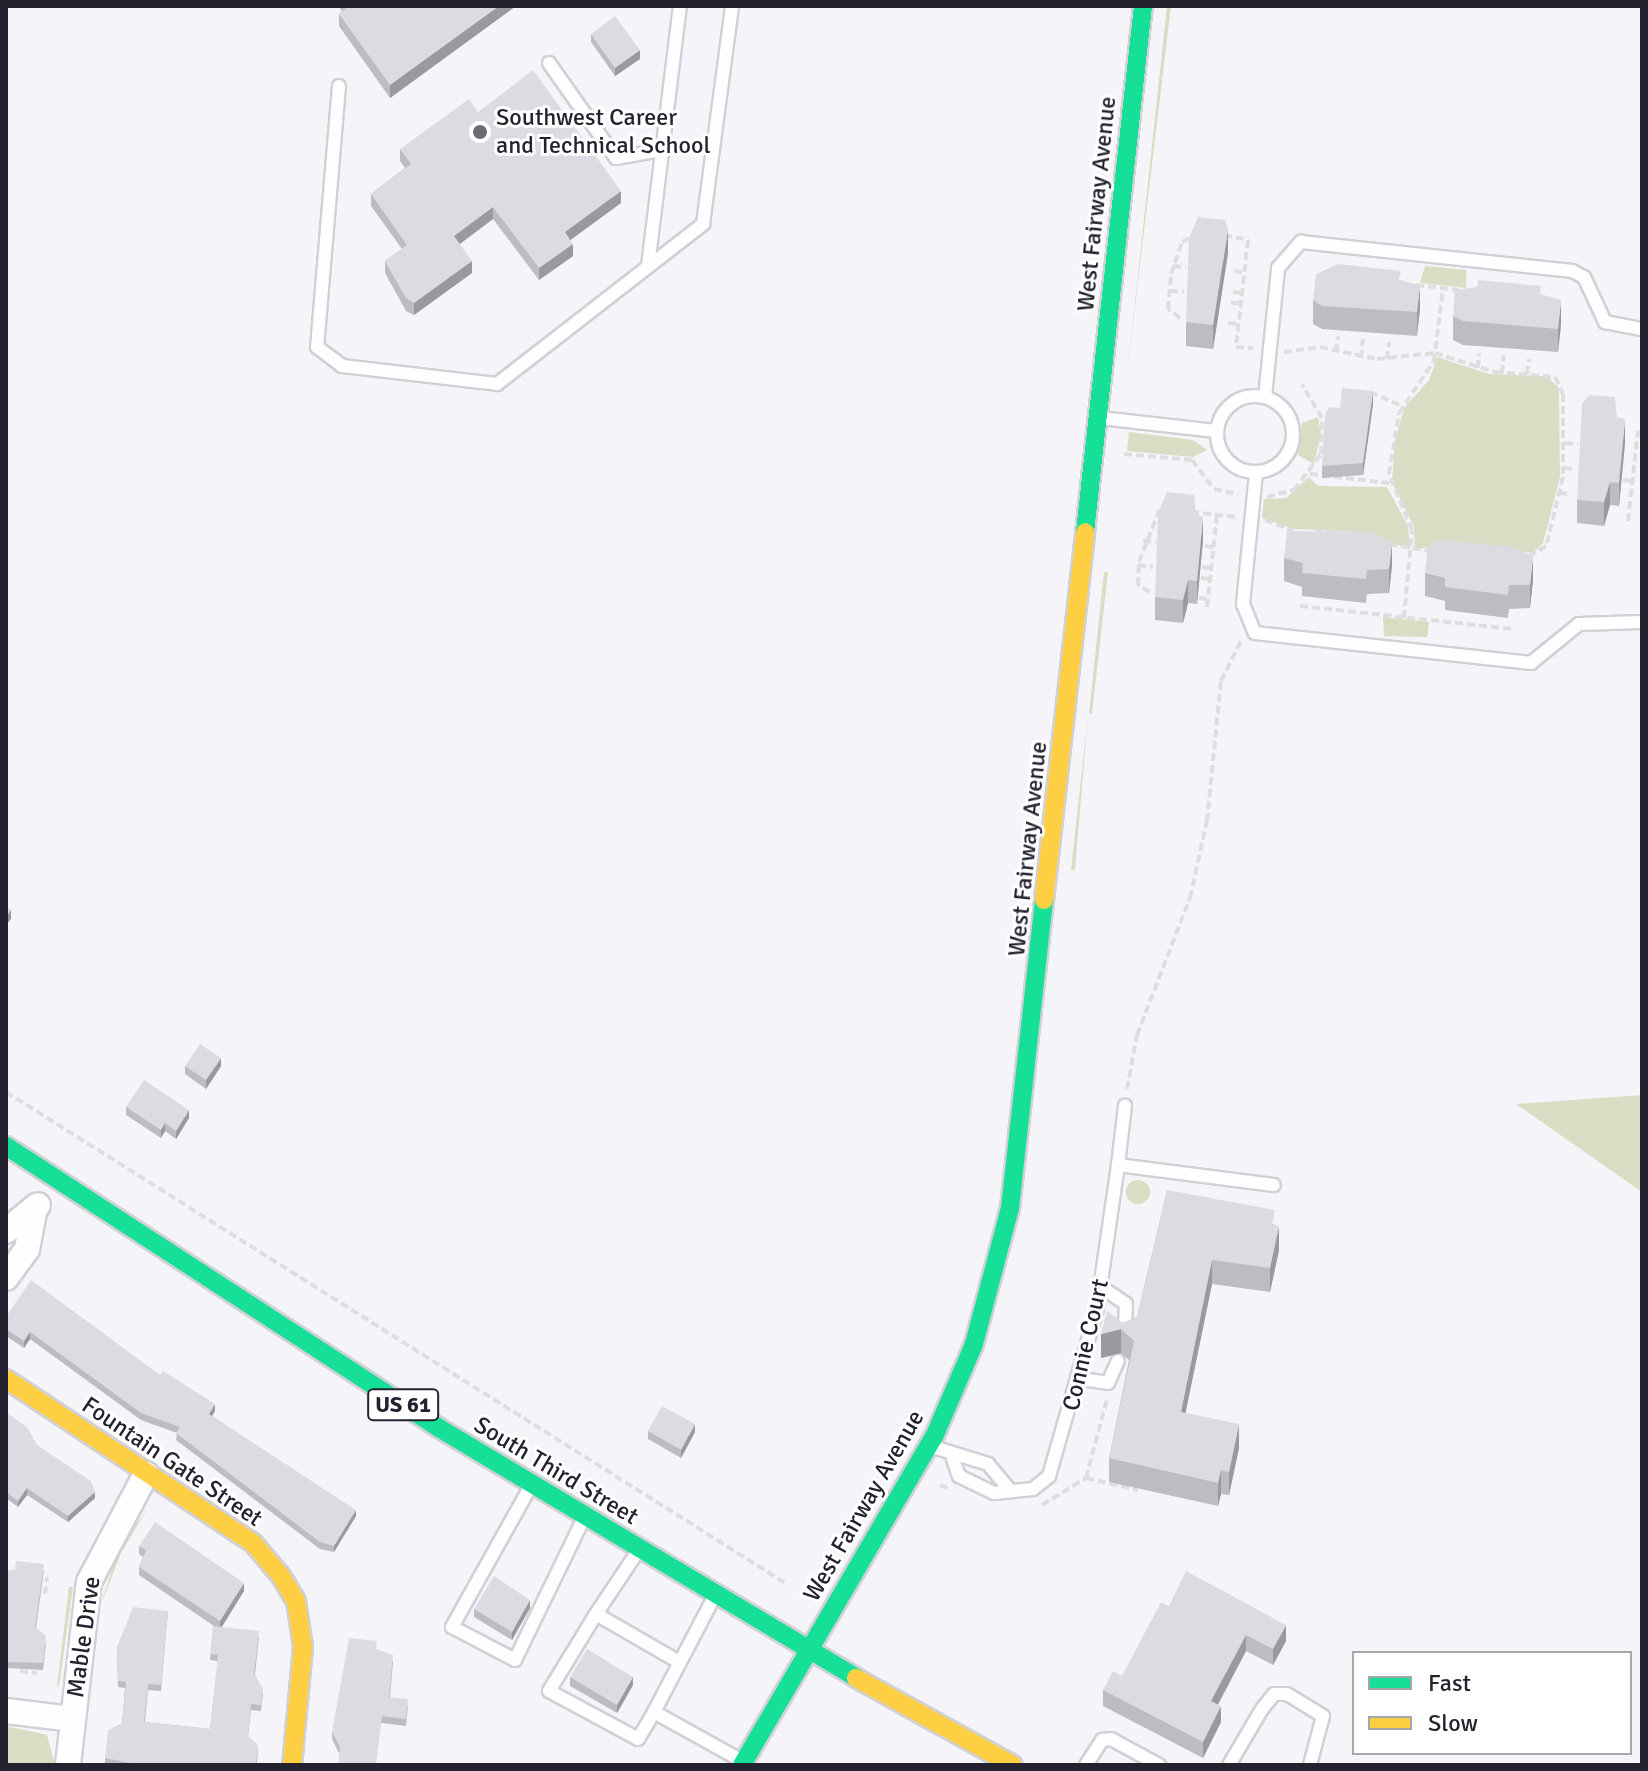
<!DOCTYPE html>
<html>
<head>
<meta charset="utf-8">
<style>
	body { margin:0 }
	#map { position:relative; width:1648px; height:1771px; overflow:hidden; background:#f5f5f9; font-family:Signika,sans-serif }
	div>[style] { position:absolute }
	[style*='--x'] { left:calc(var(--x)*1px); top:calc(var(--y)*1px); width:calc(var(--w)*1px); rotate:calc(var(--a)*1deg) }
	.green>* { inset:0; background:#d7dec3 }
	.round { border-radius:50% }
	.path>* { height:4px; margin-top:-2px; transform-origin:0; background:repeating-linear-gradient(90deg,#dedee0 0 8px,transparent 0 12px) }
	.roads { filter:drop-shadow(2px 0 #d1d0d7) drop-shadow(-2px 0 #d1d0d7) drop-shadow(0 2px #d1d0d7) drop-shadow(0 -2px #d1d0d7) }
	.lane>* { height:12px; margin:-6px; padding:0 6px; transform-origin:6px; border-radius:6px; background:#fefefe }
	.lane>.ring { margin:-6px; padding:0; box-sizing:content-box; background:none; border:12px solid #fefefe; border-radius:50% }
	.street>* { height:24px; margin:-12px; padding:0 12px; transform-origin:12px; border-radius:12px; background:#fefefe }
	.fast>* { height:18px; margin:-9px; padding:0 9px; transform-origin:9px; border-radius:9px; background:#16e098 }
	.slow>* { height:18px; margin:-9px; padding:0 9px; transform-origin:9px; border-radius:9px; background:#ffcf43 }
	.wall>* { inset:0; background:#bcbcc2 }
	.shaded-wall>* { inset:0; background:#99999e }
	.building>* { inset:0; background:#dbdbe2 }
	.dots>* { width:22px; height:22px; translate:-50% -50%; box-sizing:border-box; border:4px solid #fff; border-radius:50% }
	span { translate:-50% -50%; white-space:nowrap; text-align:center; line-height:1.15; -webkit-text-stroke:6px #fff; paint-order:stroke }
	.shield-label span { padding:2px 6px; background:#fff; border:2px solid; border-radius:6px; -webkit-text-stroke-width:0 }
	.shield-label { font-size:22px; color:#24222e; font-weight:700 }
	.poi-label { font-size:24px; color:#24222e }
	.left { translate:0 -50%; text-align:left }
	.street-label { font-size:24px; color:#24222e }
	.frame { position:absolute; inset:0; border:8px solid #24222e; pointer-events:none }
	.legend { position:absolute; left:1352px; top:1651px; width:280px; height:104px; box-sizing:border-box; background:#fff; border:2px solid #a7a7ab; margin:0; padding:10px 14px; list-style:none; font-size:24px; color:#24222e }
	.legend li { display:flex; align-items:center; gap:16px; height:40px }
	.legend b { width:40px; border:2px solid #a7a7ab }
</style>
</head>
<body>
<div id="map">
	<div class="green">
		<i style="clip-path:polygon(1167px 6px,1171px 6px,1124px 398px,1137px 284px)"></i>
		<i style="clip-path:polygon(1425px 266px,1466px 270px,1466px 288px,1420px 283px)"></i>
		<i style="clip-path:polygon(1437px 357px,1489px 374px,1547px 376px,1559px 388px,1560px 477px,1543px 543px,1533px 553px,1454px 544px,1415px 549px,1414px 527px,1392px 482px,1395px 441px,1404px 408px,1429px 380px)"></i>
		<i style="clip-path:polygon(1318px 417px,1321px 434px,1314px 464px,1298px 455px,1302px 423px)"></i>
		<i style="clip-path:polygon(1129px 432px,1193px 440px,1207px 450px,1193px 457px,1127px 451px)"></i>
		<i style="clip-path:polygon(1309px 477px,1318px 486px,1387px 487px,1408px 526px,1410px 549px,1359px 532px,1293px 529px,1262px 518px,1264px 499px,1286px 498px)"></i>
		<i style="clip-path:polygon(1104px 572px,1108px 572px,1092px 714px,1089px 713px)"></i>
		<i style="clip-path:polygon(1383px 617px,1429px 622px,1427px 637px,1384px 636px)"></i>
		<i style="clip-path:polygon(1088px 716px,1075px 870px,1071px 870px)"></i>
		<i style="clip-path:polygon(1642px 1095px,1642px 1192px,1516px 1104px)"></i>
		<i class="round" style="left:1126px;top:1180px;width:24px;height:24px"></i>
		<i style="clip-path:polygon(148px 1508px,121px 1553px,100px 1607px,119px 1548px)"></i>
		<i style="clip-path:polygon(69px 1587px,73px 1587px,59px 1687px,57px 1686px)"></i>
		<i style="clip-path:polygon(6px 1726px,47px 1735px,55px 1765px,6px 1765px)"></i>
	</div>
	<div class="path">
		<i style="--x:1224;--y:235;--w:25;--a:12"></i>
		<i style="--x:1248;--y:240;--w:108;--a:96.4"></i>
		<i style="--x:1236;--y:347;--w:17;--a:3"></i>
		<i style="--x:1173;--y:266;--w:13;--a:4"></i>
		<i style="--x:1234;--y:271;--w:10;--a:6"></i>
		<i style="--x:1416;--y:285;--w:43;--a:6.6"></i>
		<i style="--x:1170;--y:291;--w:14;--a:4"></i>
		<i style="--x:1233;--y:292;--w:9;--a:6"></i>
		<i style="--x:1231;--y:303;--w:10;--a:0"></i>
		<i style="--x:1180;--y:318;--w:15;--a:-143"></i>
		<i style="--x:1168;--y:309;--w:35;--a:-85"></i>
		<i style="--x:1171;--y:274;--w:34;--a:-71"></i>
		<i style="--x:1182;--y:242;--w:15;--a:-28"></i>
		<i style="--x:1228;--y:323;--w:11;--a:5"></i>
		<i style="--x:1284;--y:352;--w:36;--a:-8"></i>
		<i style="--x:1320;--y:347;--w:58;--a:11.9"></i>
		<i style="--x:1377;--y:359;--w:58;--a:-5.9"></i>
		<i style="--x:1435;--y:353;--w:63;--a:17.6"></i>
		<i style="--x:1495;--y:372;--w:60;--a:4.8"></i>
		<i style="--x:1555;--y:377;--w:19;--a:65"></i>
		<i style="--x:1563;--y:394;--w:83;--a:90"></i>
		<i style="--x:1563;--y:477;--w:71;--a:103.8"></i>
		<i style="--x:1546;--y:546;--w:19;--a:148"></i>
		<i style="--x:1336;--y:352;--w:16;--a:-83"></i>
		<i style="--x:1361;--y:358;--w:19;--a:-84"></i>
		<i style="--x:1387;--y:359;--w:17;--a:-83"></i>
		<i style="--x:1478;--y:368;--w:15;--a:-86"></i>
		<i style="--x:1502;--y:373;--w:18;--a:-84"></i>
		<i style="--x:1527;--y:374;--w:15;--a:-82"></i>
		<i style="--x:1370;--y:392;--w:35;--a:24"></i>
		<i style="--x:1565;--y:443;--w:13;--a:4"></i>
		<i style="--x:1124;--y:454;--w:68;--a:5"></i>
		<i style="--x:1192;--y:460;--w:36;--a:53"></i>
		<i style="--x:1214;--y:489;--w:25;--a:12"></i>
		<i style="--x:1564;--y:468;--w:11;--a:5"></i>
		<i style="--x:1310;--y:474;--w:80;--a:6.5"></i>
		<i style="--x:1623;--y:480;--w:9;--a:6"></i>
		<i style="--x:1559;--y:493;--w:12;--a:5"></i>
		<i style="--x:1267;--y:497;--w:28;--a:-15"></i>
		<i style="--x:1294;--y:490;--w:45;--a:-53.1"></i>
		<i style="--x:1321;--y:454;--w:36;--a:-88"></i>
		<i style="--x:1322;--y:418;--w:39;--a:-121"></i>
		<i style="--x:1191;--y:512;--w:46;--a:6.2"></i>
		<i style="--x:1265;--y:520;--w:31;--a:21"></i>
		<i style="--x:1628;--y:521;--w:91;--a:-83.7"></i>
		<i style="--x:1315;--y:531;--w:27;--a:2"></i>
		<i style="--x:1143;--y:541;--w:13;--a:4"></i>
		<i style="--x:1389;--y:544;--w:42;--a:9.7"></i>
		<i style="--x:1205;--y:546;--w:9;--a:6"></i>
		<i style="--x:1138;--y:565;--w:15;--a:8"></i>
		<i style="--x:1202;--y:567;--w:10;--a:6"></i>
		<i style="--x:1201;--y:578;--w:10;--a:6"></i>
		<i style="--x:1150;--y:592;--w:14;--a:-150"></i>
		<i style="--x:1138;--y:585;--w:23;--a:-88"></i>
		<i style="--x:1139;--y:562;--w:55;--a:-68.6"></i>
		<i style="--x:1199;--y:598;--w:9;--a:6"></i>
		<i style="--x:1300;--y:606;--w:213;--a:6.2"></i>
		<i style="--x:1207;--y:607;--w:93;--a:-83.8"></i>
		<i style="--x:1404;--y:618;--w:88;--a:-84.8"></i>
		<i style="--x:1412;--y:530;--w:61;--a:-112.3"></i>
		<i style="--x:1389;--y:474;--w:62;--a:-80.7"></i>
		<i style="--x:1399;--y:413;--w:63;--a:-56.1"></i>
		<i style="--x:1434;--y:361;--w:74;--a:-83"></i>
		<i style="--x:1127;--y:1089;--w:55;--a:-79.5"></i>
		<i style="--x:1137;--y:1035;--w:147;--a:-68.9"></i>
		<i style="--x:1190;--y:898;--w:79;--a:-77.6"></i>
		<i style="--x:1207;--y:821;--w:141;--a:-84.3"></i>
		<i style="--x:1221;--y:681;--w:45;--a:-63.4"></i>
		<i style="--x:6;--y:1092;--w:923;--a:32.21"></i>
		<i style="--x:1086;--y:1478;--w:82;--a:-75.1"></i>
		<i style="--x:940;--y:1485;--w:10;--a:24"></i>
		<i style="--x:1042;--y:1505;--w:52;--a:-31.5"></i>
		<i style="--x:1086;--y:1478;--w:53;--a:13"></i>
		<i style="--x:45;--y:1594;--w:17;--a:-83"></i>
		<i style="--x:20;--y:1671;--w:17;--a:7"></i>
	</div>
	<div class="roads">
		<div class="lane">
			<i style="--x:549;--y:63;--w:116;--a:54.8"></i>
			<i style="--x:616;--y:158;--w:47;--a:-9.9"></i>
			<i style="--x:339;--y:86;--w:262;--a:94.8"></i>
			<i style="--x:317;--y:347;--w:31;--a:37"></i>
			<i style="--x:342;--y:366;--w:156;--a:6.6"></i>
			<i style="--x:497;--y:384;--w:261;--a:-37.8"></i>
			<i style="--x:703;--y:224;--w:220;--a:-82.4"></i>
			<i style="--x:648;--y:266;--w:262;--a:-83"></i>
			<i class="ring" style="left:1217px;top:396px;width:64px;height:64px"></i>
			<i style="--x:1265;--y:397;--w:130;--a:-84.2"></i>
			<i style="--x:1278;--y:268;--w:35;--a:-49"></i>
			<i style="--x:1301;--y:242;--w:273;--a:6.1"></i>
			<i style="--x:1572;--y:271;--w:13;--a:27"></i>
			<i style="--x:1584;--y:277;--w:50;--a:65"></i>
			<i style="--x:1605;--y:322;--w:38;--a:11"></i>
			<i style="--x:1100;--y:418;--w:117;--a:6.4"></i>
			<i style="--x:1256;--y:473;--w:132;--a:95.7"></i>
			<i style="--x:1243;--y:604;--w:31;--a:68"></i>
			<i style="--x:1255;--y:633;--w:278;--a:6.2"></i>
			<i style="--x:1531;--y:663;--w:62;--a:-39.1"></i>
			<i style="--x:1579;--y:624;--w:63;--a:-1.8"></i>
			<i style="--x:1118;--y:1165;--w:60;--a:-83.3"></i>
			<i style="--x:1101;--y:1287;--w:30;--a:34"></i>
			<i style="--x:1126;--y:1304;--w:34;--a:93"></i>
			<i style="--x:1081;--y:1379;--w:27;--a:8"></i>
			<i style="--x:1108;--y:1383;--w:24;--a:-66"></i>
			<i style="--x:930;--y:1446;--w:61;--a:17.2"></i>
			<i style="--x:988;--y:1464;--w:33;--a:50"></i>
			<i style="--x:953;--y:1459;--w:18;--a:71"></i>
			<i style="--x:959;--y:1476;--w:39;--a:26"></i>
			<i style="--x:994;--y:1493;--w:39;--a:-6"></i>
			<i style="--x:1033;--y:1489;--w:21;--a:-39"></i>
			<i style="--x:1049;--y:1476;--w:174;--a:-74"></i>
			<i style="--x:1097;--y:1309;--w:146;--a:-81.7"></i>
			<i style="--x:1118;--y:1165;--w:157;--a:7.3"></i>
			<i style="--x:528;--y:1491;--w:156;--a:119.2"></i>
			<i style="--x:452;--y:1627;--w:71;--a:27.6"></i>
			<i style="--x:515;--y:1660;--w:151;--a:-64.1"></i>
			<i style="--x:636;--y:1554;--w:72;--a:123.7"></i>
			<i style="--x:596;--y:1614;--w:96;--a:30"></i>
			<i style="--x:712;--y:1601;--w:125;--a:117.6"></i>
			<i style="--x:654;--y:1712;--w:103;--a:29.1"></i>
			<i style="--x:596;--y:1614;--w:90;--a:121.4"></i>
			<i style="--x:549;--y:1691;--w:101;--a:28.3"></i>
			<i style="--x:638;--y:1739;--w:31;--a:-59"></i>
			<i style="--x:1086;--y:1765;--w:30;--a:-57"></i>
			<i style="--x:1102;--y:1740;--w:9;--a:-6"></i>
			<i style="--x:1111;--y:1739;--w:55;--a:28.4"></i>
			<i style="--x:1229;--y:1765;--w:65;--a:-59.5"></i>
			<i style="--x:1262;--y:1709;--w:19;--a:-51"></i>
			<i style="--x:1274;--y:1694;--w:13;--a:0"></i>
			<i style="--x:1287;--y:1694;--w:42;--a:31.4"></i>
			<i style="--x:1323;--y:1716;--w:51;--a:104.9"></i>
		</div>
		<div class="street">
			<i style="--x:6;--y:1231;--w:41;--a:-39.1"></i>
			<i style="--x:6;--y:1278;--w:36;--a:-54"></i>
			<i style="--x:27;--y:1249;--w:42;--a:-79"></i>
			<i style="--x:6;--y:1711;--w:66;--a:6.9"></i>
			<i style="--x:68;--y:1765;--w:184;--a:-83.5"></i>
			<i style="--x:89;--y:1582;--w:122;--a:-62.2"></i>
		</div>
		<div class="fast">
			<i style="--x:1085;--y:532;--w:529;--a:-83.71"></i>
			<i style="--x:6;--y:1146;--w:517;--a:33.07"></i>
			<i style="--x:439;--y:1428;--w:486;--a:30.9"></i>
			<i style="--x:742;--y:1765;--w:380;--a:-59.7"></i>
			<i style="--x:934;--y:1437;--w:101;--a:-66.7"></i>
			<i style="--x:974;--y:1344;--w:141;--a:-75.2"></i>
			<i style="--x:1010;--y:1208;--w:310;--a:-83.7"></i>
		</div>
		<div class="slow">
			<i style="--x:1044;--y:900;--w:370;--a:-83.6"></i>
			<i style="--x:6;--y:1379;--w:296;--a:33.6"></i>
			<i style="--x:253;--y:1543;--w:43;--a:49.7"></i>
			<i style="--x:281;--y:1576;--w:29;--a:59"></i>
			<i style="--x:296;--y:1601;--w:47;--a:81.3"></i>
			<i style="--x:303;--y:1647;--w:119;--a:95.3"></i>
			<i style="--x:856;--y:1678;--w:179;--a:29"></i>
		</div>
	</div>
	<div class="wall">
		<i style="clip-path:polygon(338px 6px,516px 6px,390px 98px,339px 26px,339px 14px,342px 11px)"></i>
		<i style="clip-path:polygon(591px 34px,640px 59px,615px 76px,591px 42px)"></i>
		<i style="clip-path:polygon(478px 112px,621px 203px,570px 240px,573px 256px,539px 280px,493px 219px,460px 244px,472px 273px,414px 315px,406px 311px,385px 273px,385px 261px,402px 249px,371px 206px,371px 194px,405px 168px,400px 161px,400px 149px)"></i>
		<i style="clip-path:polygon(1228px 253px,1213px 349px,1186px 346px,1186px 322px)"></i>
		<i style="clip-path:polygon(1401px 280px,1420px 308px,1417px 336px,1322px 329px,1313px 324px,1313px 300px)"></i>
		<i style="clip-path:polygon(1541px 294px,1561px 324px,1558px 352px,1463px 345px,1453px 340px,1453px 316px)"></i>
		<i style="clip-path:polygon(1373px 404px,1363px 475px,1322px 478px,1322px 466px,1340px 408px)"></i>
		<i style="clip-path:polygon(1617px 417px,1625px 443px,1619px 506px,1610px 505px,1604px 526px,1577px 523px,1577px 500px)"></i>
		<i style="clip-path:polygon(1196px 514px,1203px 540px,1197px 604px,1188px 603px,1183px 623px,1155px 620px,1155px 597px)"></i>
		<i style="clip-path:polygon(1284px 558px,1392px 565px,1389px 593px,1367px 594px,1366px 603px,1302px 596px,1302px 587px,1284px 581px)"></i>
		<i style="clip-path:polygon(1425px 573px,1533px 580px,1530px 608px,1509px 609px,1508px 618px,1445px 610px,1445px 601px,1425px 596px)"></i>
		<i style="clip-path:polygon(185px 1066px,221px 1066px,206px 1089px,185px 1074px)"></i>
		<i style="clip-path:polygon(126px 1107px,189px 1118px,176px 1139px,165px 1131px,161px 1138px,126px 1115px)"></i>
		<i style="clip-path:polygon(1167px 1190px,1275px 1225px,1279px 1250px,1270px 1292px,1212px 1284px,1185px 1413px,1239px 1448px,1229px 1495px,1221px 1494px,1218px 1506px,1109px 1482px,1109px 1458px,1129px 1360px,1121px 1353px,1101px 1358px,1123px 1323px,1137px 1317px)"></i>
		<i style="clip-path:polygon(6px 1317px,160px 1375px,215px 1411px,212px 1416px,356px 1516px,334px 1552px,320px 1549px,176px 1440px,177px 1433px,141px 1420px,30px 1339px,24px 1348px,6px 1336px)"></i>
		<i style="clip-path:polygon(6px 1412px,37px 1445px,95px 1498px,68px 1522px,27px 1495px,18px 1507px,6px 1498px)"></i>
		<i style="clip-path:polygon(648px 1431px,695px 1432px,681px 1458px,648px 1439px)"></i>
		<i style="clip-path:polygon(139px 1546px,244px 1591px,221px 1627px,259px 1637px,255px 1675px,263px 1694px,261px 1711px,251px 1710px,248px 1737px,258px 1751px,257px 1765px,105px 1764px,105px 1758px,122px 1723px,125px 1688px,118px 1687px,117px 1647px,168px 1611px,161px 1691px,148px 1690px,145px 1722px,210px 1729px,218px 1661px,210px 1660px,214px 1626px,139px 1575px,139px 1567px,143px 1557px,139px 1554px)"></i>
		<i style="clip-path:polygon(44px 1570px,36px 1628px,46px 1643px,43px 1670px,6px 1668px,6px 1571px)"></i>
		<i style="clip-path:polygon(1169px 1606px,1286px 1641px,1273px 1665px,1246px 1651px,1218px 1705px,1221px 1722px,1203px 1758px,1103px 1706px,1103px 1690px,1122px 1676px)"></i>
		<i style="clip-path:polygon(530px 1608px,512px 1640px,474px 1617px,474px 1609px)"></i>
		<i style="clip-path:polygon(377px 1650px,393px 1662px,390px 1697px,408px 1706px,406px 1726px,382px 1723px,339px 1753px,332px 1739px,332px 1732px)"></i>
		<i style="clip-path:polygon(570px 1677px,633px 1685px,617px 1713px,570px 1686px)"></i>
	</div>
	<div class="shaded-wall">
		<i style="clip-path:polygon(499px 6px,516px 6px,390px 98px,390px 85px)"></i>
		<i style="clip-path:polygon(640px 50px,640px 59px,615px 76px,615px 68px)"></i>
		<i style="clip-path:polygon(621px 191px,621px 203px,565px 244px,565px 232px)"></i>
		<i style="clip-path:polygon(493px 207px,493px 219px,454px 248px,454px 236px)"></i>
		<i style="clip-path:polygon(1228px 229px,1228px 253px,1213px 349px,1213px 325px)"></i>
		<i style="clip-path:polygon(573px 244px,573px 256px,539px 280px,539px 268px)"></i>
		<i style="clip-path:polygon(472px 261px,472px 273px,414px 315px,414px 303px)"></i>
		<i style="clip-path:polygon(1420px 285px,1420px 308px,1417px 336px,1417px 312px)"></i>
		<i style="clip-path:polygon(1561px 300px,1561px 324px,1558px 352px,1558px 329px)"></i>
		<i style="clip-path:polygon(1373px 391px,1373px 404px,1363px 475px,1363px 463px)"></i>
		<i style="clip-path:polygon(1625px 419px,1625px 443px,1619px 506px,1619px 483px)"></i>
		<i style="clip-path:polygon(1610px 482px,1610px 505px,1604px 526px,1604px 502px)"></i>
		<i style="clip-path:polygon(1203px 517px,1203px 540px,1197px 604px,1197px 581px)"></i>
		<i style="clip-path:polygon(1392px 542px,1392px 565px,1389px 593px,1389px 569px)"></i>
		<i style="clip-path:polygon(1533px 556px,1533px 580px,1530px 608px,1530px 585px)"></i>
		<i style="clip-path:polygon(1188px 580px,1188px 603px,1183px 623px,1183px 600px)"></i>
		<i style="clip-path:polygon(11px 910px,11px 919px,6px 925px,6px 917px)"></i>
		<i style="clip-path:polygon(221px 1058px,221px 1066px,206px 1089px,206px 1080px)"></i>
		<i style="clip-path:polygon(189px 1110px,189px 1118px,176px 1139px,176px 1131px)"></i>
		<i style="clip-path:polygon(165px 1123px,165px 1131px,161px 1138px,161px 1130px)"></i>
		<i style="clip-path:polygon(1279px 1226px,1279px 1250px,1270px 1292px,1270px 1268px)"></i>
		<i style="clip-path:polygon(1212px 1260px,1212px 1284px,1181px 1435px,1181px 1412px)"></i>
		<i style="clip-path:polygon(1121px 1329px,1121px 1353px,1101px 1358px,1101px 1334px)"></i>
		<i style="clip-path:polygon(30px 1332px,30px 1339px,24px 1348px,24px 1341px)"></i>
		<i style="clip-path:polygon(215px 1404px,215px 1411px,209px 1421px,209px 1414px)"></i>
		<i style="clip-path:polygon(695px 1424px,695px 1432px,681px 1458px,681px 1450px)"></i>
		<i style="clip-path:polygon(1239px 1424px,1239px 1448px,1229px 1495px,1229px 1472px)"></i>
		<i style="clip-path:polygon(1221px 1470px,1221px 1494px,1218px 1506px,1218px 1483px)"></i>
		<i style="clip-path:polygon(27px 1488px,27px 1495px,18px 1507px,18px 1501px)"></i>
		<i style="clip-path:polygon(95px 1492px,95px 1498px,68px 1522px,68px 1516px)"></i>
		<i style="clip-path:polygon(356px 1510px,356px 1516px,334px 1552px,334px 1546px)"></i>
		<i style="clip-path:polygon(244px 1583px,244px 1591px,220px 1630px,220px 1621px)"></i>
		<i style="clip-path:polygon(530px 1600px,530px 1608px,512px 1640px,512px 1632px)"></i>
		<i style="clip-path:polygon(1286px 1625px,1286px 1641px,1273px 1665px,1273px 1649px)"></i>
		<i style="clip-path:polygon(1246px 1635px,1246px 1651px,1211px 1717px,1211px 1701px)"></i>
		<i style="clip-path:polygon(633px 1677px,633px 1685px,617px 1713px,617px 1705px)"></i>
		<i style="clip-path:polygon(1221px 1706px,1221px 1722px,1203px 1758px,1203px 1742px)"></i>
	</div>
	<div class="building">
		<i style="clip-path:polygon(347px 6px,499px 6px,390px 85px,339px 14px,348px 7px)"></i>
		<i style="clip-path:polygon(615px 16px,640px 50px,615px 68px,591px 34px)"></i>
		<i style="clip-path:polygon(533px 70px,621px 191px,565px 232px,573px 244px,539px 268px,493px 207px,454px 236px,472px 261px,414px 303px,406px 298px,385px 261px,407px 245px,371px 194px,411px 164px,400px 149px,469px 99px,478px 112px)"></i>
		<i style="clip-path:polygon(1198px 217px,1225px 220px,1228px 229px,1213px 325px,1186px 322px,1189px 238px)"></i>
		<i style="clip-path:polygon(1338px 264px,1401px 271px,1399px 280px,1420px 285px,1417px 312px,1322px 306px,1313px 300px,1316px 274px)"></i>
		<i style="clip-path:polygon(1478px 280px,1541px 286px,1540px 294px,1561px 300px,1558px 329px,1463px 321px,1453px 316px,1455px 290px,1477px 287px)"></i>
		<i style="clip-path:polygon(1342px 388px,1373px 391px,1363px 463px,1322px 466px,1325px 416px,1329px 407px,1340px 408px)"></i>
		<i style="clip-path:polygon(1589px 395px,1615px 397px,1617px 417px,1625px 419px,1619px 483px,1610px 482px,1604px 502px,1577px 500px,1582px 404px)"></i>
		<i style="clip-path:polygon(1167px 492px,1194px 495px,1196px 514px,1203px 517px,1197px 581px,1188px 580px,1183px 600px,1155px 597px,1158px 513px)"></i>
		<i style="clip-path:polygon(1287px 531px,1370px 532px,1392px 542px,1389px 569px,1367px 570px,1366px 579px,1302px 573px,1303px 563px,1284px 558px)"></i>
		<i style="clip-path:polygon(1439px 540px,1512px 547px,1533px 556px,1530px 585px,1509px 585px,1508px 595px,1445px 587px,1445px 578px,1425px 573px,1428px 545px)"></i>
		<i style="clip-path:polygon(6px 907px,11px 910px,6px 917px)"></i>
		<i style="clip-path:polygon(200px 1044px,221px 1058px,206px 1080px,185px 1066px)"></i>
		<i style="clip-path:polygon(144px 1080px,189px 1110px,176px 1131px,165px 1123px,161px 1130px,126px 1107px)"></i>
		<i style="clip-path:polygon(1167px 1190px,1275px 1210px,1272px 1225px,1279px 1226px,1270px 1268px,1212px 1260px,1181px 1412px,1239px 1424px,1229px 1472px,1221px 1470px,1218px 1483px,1109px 1458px,1134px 1341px,1121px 1329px,1101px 1334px,1107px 1311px,1123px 1323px,1137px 1317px)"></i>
		<i style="clip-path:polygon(31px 1280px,160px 1375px,163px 1371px,215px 1404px,209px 1414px,356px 1510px,334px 1546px,320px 1542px,176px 1433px,180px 1427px,141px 1413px,30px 1332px,24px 1341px,6px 1329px,6px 1317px)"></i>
		<i style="clip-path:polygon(662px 1406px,695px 1424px,681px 1450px,648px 1431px)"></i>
		<i style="clip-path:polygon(6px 1412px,27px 1427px,37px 1445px,91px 1481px,95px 1492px,68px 1516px,27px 1488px,18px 1501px,6px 1492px)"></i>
		<i style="clip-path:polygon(155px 1522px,244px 1583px,220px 1621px,139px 1567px,146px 1550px,139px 1546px)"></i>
		<i style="clip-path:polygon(16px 1561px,44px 1564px,35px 1627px,46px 1636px,43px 1663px,6px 1662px,6px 1571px,15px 1570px)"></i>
		<i style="clip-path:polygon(1186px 1571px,1286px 1625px,1273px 1649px,1246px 1635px,1211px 1701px,1221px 1706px,1203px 1742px,1103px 1690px,1113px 1671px,1122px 1676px,1161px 1602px,1169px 1606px)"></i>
		<i style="clip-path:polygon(494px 1576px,530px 1600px,512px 1632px,474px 1609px)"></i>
		<i style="clip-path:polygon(133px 1607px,168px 1611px,161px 1685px,148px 1684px,144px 1722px,210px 1729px,218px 1655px,210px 1654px,213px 1626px,259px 1631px,254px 1674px,263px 1688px,261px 1705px,251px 1704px,248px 1736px,258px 1745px,256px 1765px,140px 1765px,105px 1758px,108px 1730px,122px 1723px,126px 1682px,118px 1681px,117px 1647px)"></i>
		<i style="clip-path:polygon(349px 1638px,377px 1641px,376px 1649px,393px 1655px,389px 1697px,408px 1699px,406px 1719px,382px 1716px,376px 1765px,338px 1765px,340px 1747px,332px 1732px)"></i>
		<i style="clip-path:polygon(587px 1649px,633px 1677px,617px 1705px,570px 1677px)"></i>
	</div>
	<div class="dots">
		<i style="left:480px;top:132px;background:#6d6c75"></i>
	</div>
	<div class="shield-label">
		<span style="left:403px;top:1405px">US 61</span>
	</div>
	<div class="poi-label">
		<span class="left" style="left:496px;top:132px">Southwest Career<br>and Technical School</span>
	</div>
	<div class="street-label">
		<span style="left:1097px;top:204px;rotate:-84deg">West Fairway Avenue</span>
		<span style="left:1028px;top:849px;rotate:-84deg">West Fairway Avenue</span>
		<span style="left:1086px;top:1345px;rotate:-77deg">Connie Court</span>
		<span style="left:172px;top:1462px;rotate:34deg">Fountain Gate Street</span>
		<span style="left:556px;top:1471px;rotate:31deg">South Third Street</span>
		<span style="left:864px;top:1506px;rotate:-60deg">West Fairway Avenue</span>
		<span style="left:84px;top:1637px;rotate:-82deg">Mable Drive</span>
	</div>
	<div class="frame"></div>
	<ul class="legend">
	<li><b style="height:10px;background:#16e098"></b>Fast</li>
	<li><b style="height:10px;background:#ffcf43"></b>Slow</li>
	</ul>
</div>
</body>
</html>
